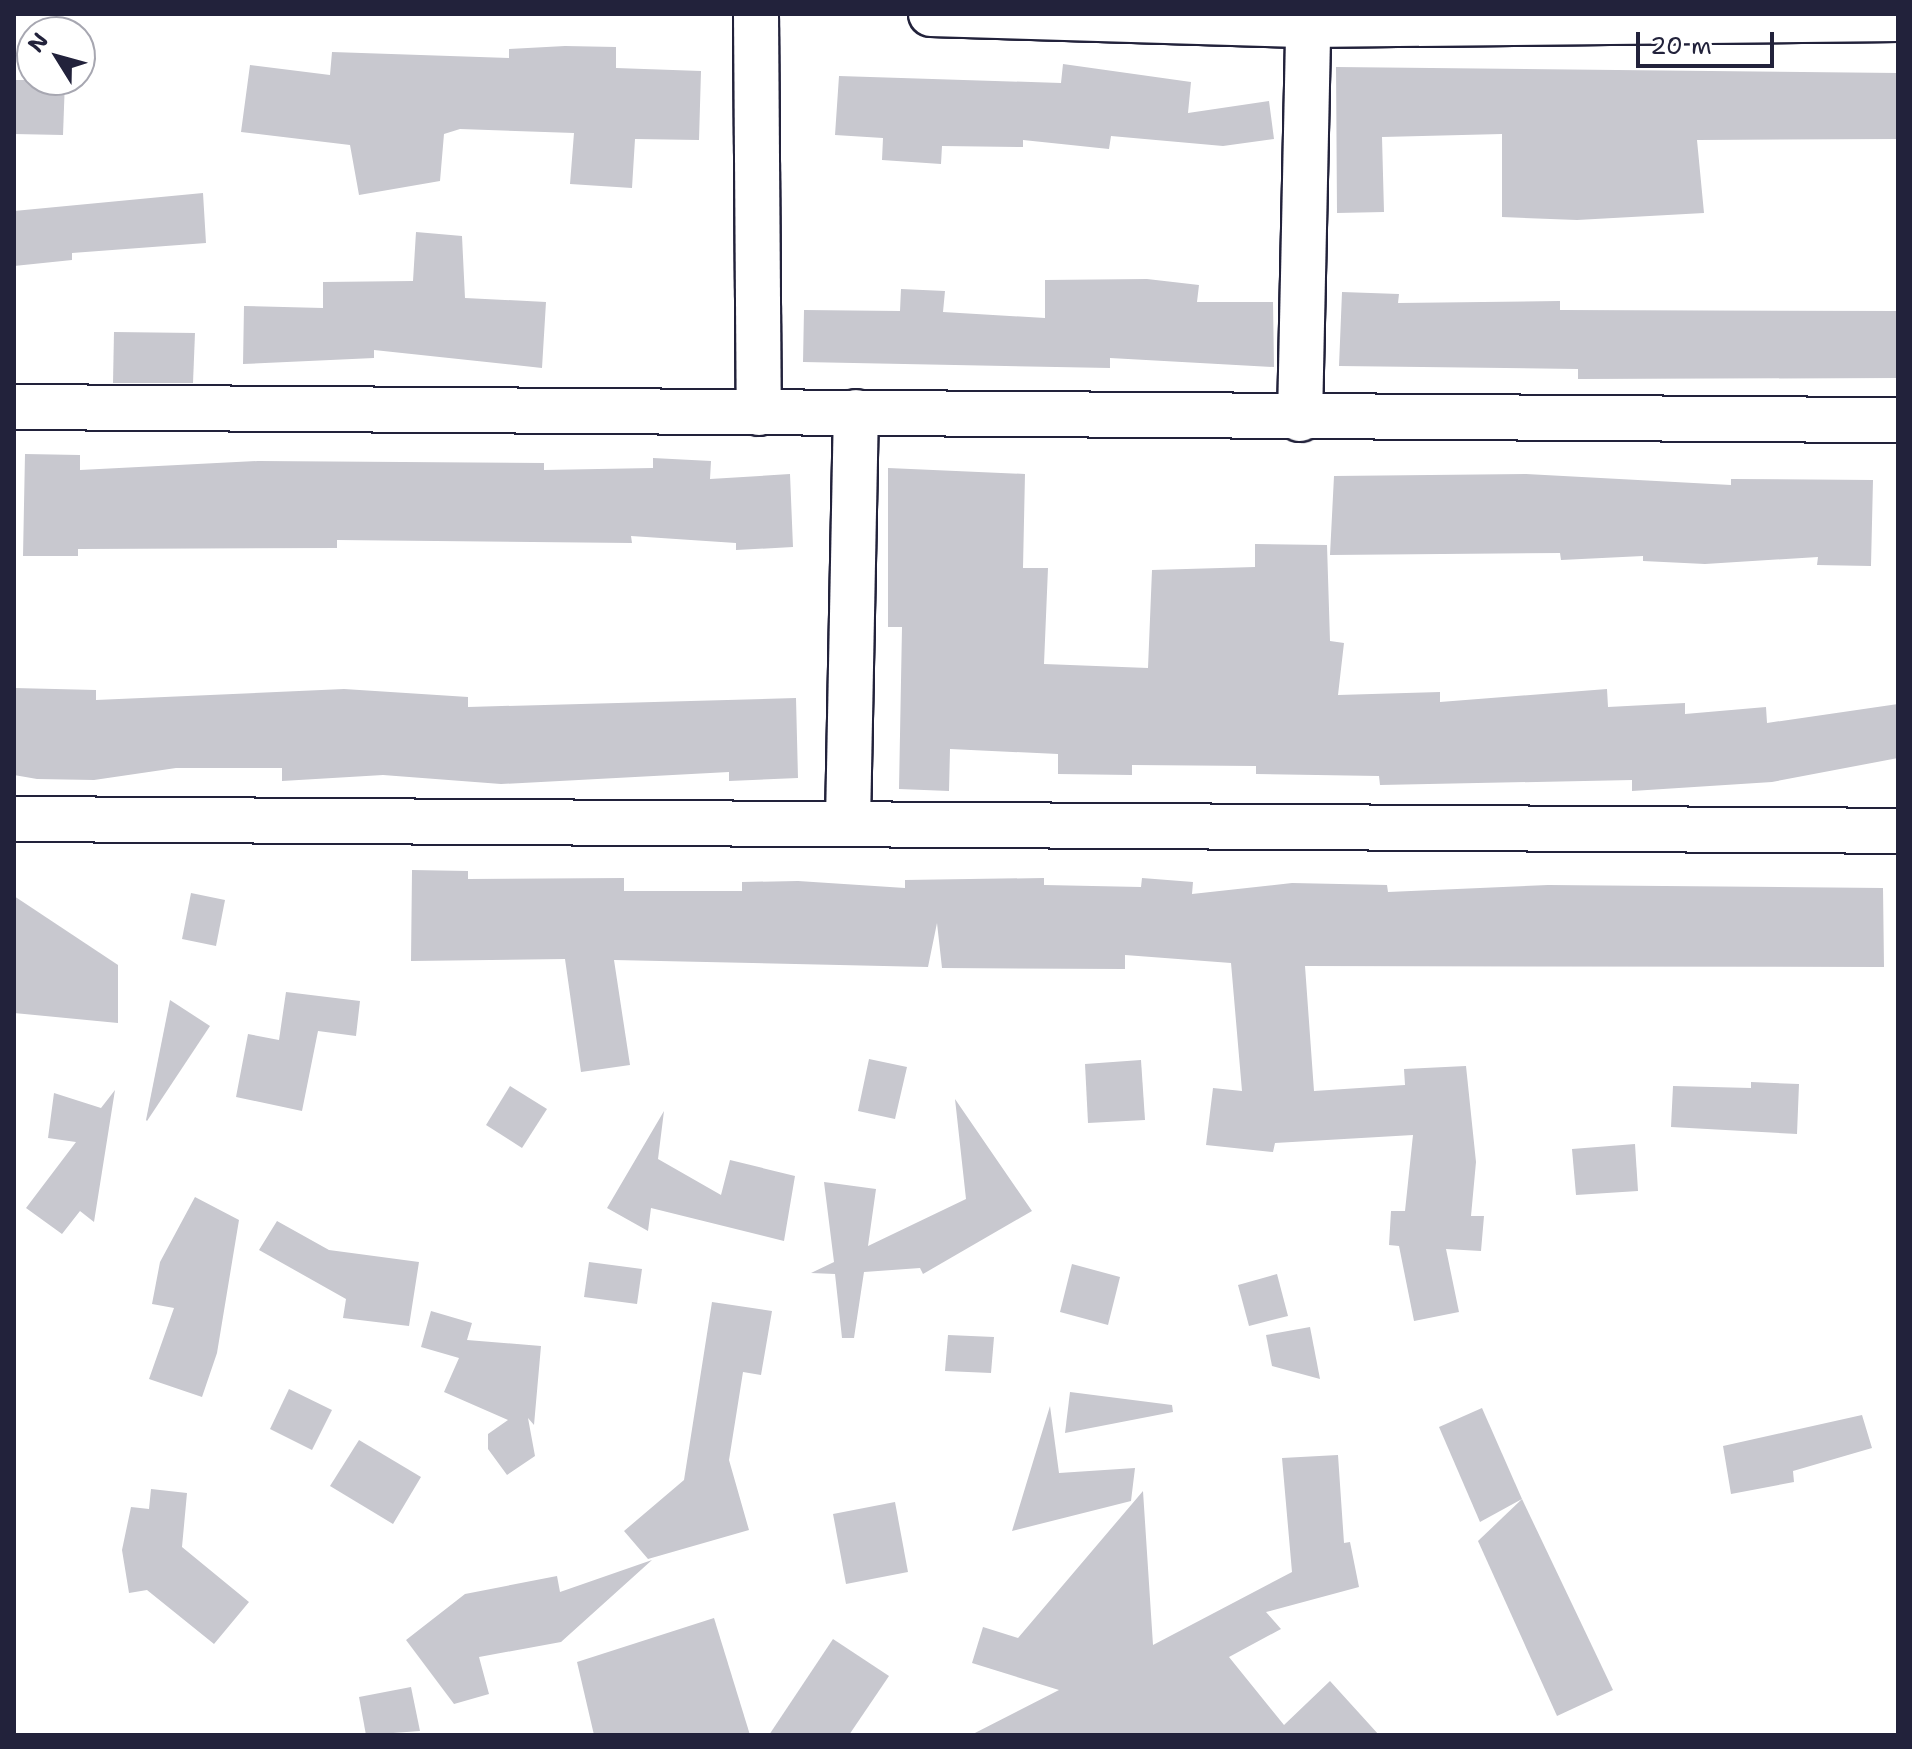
<!DOCTYPE html>
<html>
<head>
<meta charset="utf-8">
<style>
	body { margin:0 }
	#map { position:relative; width:1912px; height:1749px; overflow:hidden; background:#fff; font-family:"Shantell Sans",sans-serif }
	div>[style] { position:absolute }
	[style*='--x'] { left:calc(var(--x)*1px); top:calc(var(--y)*1px); width:calc(var(--w)*1px); rotate:calc(var(--a)*1deg) }
	.building>* { inset:0; background:#c8c8cf }
	.roads { filter:drop-shadow(2px 0 #22223b) drop-shadow(-2px 0 #22223b) drop-shadow(0 2px #22223b) drop-shadow(0 -2px #22223b) }
	.street>* { height:44px; margin:-22px; padding:0 22px; transform-origin:22px; border-radius:22px; background:#fff }
	span { translate:-50% -50%; white-space:nowrap; text-align:center; line-height:1.15; -webkit-text-stroke:7px #fff; paint-order:stroke }
	.frame { position:absolute; inset:0; border:16px solid #22223b; pointer-events:none }
	.north { position:absolute; left:16px; top:16px; width:80px; height:80px; box-sizing:border-box; background:#fff; border:2px solid #a7a7b1; border-radius:50%; rotate:307deg; font-size:22px; font-weight:700; line-height:32px; text-align:center; color:#22223b }
	.north::after { content:''; display:block; margin:auto; width:28px; height:36px; background:#22223b; clip-path:polygon(50% 0,100% 100%,50% 72%,0 100%) }
	.scale { position:absolute; left:1636px; top:32px; width:138px; height:36px; box-sizing:border-box; border:4px solid #22223b; border-top:0; padding-left:10px; font-size:24px; line-height:28px; white-space:nowrap; color:#22223b; -webkit-text-stroke:6px #fff; paint-order:stroke }
</style>
</head>
<body>
<div id="map">
	<div class="building">
		<i style="clip-path:polygon(565px 46px,616px 47px,616px 68px,701px 71px,699px 140px,635px 139px,632px 188px,570px 184px,574px 133px,460px 129px,444px 134px,440px 181px,359px 195px,350px 145px,241px 132px,250px 65px,330px 75px,332px 52px,509px 58px,509px 49px)"></i>
		<i style="clip-path:polygon(1063px 64px,1191px 82px,1188px 113px,1269px 101px,1274px 139px,1223px 146px,1111px 136px,1109px 149px,1023px 140px,1023px 147px,942px 146px,941px 164px,882px 160px,883px 138px,835px 135px,839px 76px,1061px 83px)"></i>
		<i style="clip-path:polygon(1336px 67px,1898px 73px,1898px 139px,1697px 140px,1704px 213px,1577px 220px,1502px 217px,1502px 134px,1382px 137px,1384px 212px,1337px 213px)"></i>
		<i style="clip-path:polygon(14px 80px,65px 80px,63px 135px,14px 134px)"></i>
		<i style="clip-path:polygon(203px 193px,206px 243px,72px 253px,72px 260px,14px 266px,14px 211px)"></i>
		<i style="clip-path:polygon(416px 232px,462px 236px,465px 298px,546px 302px,542px 368px,374px 350px,374px 358px,243px 364px,244px 306px,323px 308px,323px 282px,413px 281px)"></i>
		<i style="clip-path:polygon(1147px 279px,1199px 285px,1197px 302px,1273px 302px,1274px 367px,1110px 358px,1110px 368px,803px 362px,804px 310px,900px 311px,901px 289px,945px 291px,943px 312px,1045px 318px,1045px 280px)"></i>
		<i style="clip-path:polygon(1342px 292px,1399px 294px,1398px 303px,1560px 301px,1560px 310px,1898px 311px,1898px 378px,1578px 379px,1578px 369px,1339px 366px)"></i>
		<i style="clip-path:polygon(114px 332px,195px 333px,193px 383px,113px 383px)"></i>
		<i style="clip-path:polygon(25px 454px,80px 455px,80px 470px,258px 461px,544px 463px,544px 470px,653px 468px,653px 458px,711px 461px,710px 479px,790px 474px,793px 547px,736px 550px,736px 543px,631px 536px,632px 543px,337px 540px,337px 548px,78px 549px,78px 556px,23px 556px)"></i>
		<i style="clip-path:polygon(888px 468px,1025px 474px,1023px 568px,1048px 568px,1044px 664px,1148px 668px,1152px 570px,1255px 567px,1255px 544px,1327px 545px,1330px 641px,1344px 643px,1338px 695px,1440px 692px,1440px 702px,1607px 689px,1608px 707px,1685px 703px,1685px 714px,1766px 707px,1767px 723px,1898px 704px,1898px 758px,1772px 782px,1632px 791px,1632px 780px,1380px 785px,1379px 776px,1256px 774px,1256px 766px,1132px 765px,1132px 775px,1058px 774px,1058px 754px,950px 749px,949px 791px,899px 789px,902px 627px,888px 627px)"></i>
		<i style="clip-path:polygon(1526px 474px,1731px 485px,1731px 479px,1873px 480px,1871px 566px,1817px 565px,1818px 557px,1705px 564px,1643px 561px,1643px 556px,1561px 560px,1560px 553px,1330px 555px,1334px 476px)"></i>
		<i style="clip-path:polygon(14px 688px,96px 690px,96px 700px,344px 689px,468px 697px,468px 707px,796px 698px,798px 778px,729px 781px,729px 772px,501px 784px,383px 775px,282px 781px,282px 768px,176px 768px,94px 780px,37px 779px,14px 775px)"></i>
		<i style="clip-path:polygon(412px 870px,468px 871px,468px 879px,624px 878px,624px 891px,742px 891px,742px 882px,798px 881px,905px 888px,905px 880px,1044px 878px,1044px 885px,1141px 887px,1142px 878px,1193px 882px,1192px 894px,1292px 883px,1387px 885px,1388px 892px,1548px 885px,1883px 888px,1884px 967px,1305px 966px,1314px 1091px,1405px 1085px,1404px 1069px,1466px 1066px,1476px 1162px,1471px 1216px,1484px 1216px,1481px 1251px,1446px 1249px,1459px 1312px,1414px 1321px,1399px 1246px,1389px 1245px,1391px 1211px,1405px 1211px,1413px 1135px,1275px 1143px,1273px 1152px,1206px 1145px,1213px 1088px,1242px 1091px,1231px 963px,1125px 955px,1125px 969px,942px 968px,937px 923px,928px 967px,614px 960px,630px 1065px,581px 1072px,565px 959px,411px 961px)"></i>
		<i style="clip-path:polygon(191px 893px,225px 900px,216px 946px,182px 939px)"></i>
		<i style="clip-path:polygon(14px 896px,118px 965px,118px 1023px,14px 1013px)"></i>
		<i style="clip-path:polygon(286px 992px,360px 1001px,356px 1036px,318px 1031px,302px 1111px,236px 1097px,248px 1034px,279px 1040px)"></i>
		<i style="clip-path:polygon(170px 1000px,210px 1026px,147px 1121px,146px 1120px)"></i>
		<i style="clip-path:polygon(869px 1059px,907px 1067px,895px 1119px,858px 1111px)"></i>
		<i style="clip-path:polygon(1141px 1060px,1145px 1120px,1088px 1123px,1085px 1064px)"></i>
		<i style="clip-path:polygon(1751px 1082px,1799px 1084px,1797px 1134px,1671px 1127px,1673px 1086px,1751px 1088px)"></i>
		<i style="clip-path:polygon(510px 1086px,547px 1109px,522px 1148px,486px 1125px)"></i>
		<i style="clip-path:polygon(115px 1090px,94px 1222px,80px 1211px,62px 1234px,26px 1208px,76px 1142px,48px 1138px,54px 1093px,101px 1108px)"></i>
		<i style="clip-path:polygon(955px 1099px,1032px 1211px,923px 1274px,920px 1268px,864px 1272px,854px 1338px,842px 1338px,835px 1274px,811px 1273px,834px 1262px,824px 1182px,876px 1189px,868px 1246px,966px 1199px)"></i>
		<i style="clip-path:polygon(664px 1111px,658px 1159px,721px 1195px,730px 1160px,795px 1176px,784px 1241px,651px 1208px,648px 1231px,607px 1208px)"></i>
		<i style="clip-path:polygon(1635px 1144px,1638px 1191px,1576px 1195px,1572px 1149px)"></i>
		<i style="clip-path:polygon(195px 1197px,239px 1220px,217px 1353px,202px 1397px,149px 1379px,174px 1308px,152px 1304px,160px 1262px)"></i>
		<i style="clip-path:polygon(277px 1221px,329px 1250px,419px 1262px,409px 1326px,343px 1318px,346px 1299px,259px 1250px)"></i>
		<i style="clip-path:polygon(589px 1262px,642px 1269px,637px 1304px,584px 1297px)"></i>
		<i style="clip-path:polygon(1072px 1264px,1120px 1277px,1108px 1325px,1060px 1312px)"></i>
		<i style="clip-path:polygon(1277px 1274px,1288px 1316px,1249px 1326px,1238px 1285px)"></i>
		<i style="clip-path:polygon(712px 1302px,772px 1311px,761px 1375px,743px 1372px,729px 1460px,749px 1530px,648px 1559px,624px 1531px,684px 1480px)"></i>
		<i style="clip-path:polygon(431px 1311px,472px 1323px,467px 1340px,541px 1346px,534px 1425px,528px 1418px,535px 1456px,507px 1475px,488px 1449px,488px 1434px,508px 1420px,444px 1392px,459px 1358px,421px 1347px)"></i>
		<i style="clip-path:polygon(1310px 1327px,1320px 1379px,1272px 1366px,1266px 1335px)"></i>
		<i style="clip-path:polygon(948px 1335px,994px 1337px,991px 1373px,945px 1371px)"></i>
		<i style="clip-path:polygon(289px 1389px,332px 1410px,312px 1450px,270px 1429px)"></i>
		<i style="clip-path:polygon(1070px 1392px,1172px 1405px,1173px 1412px,1065px 1433px)"></i>
		<i style="clip-path:polygon(1050px 1406px,1059px 1473px,1135px 1468px,1131px 1501px,1012px 1531px)"></i>
		<i style="clip-path:polygon(1482px 1408px,1522px 1499px,1480px 1522px,1439px 1427px)"></i>
		<i style="clip-path:polygon(1862px 1415px,1872px 1448px,1793px 1471px,1794px 1482px,1731px 1494px,1723px 1446px)"></i>
		<i style="clip-path:polygon(359px 1440px,421px 1477px,393px 1524px,330px 1486px)"></i>
		<i style="clip-path:polygon(1338px 1455px,1344px 1543px,1350px 1542px,1359px 1587px,1266px 1612px,1281px 1629px,1229px 1657px,1284px 1725px,1330px 1681px,1379px 1735px,971px 1735px,1059px 1690px,972px 1663px,983px 1627px,1018px 1638px,1143px 1491px,1153px 1645px,1292px 1572px,1282px 1458px)"></i>
		<i style="clip-path:polygon(151px 1489px,187px 1493px,182px 1547px,249px 1602px,214px 1644px,147px 1590px,129px 1593px,122px 1550px,131px 1507px,149px 1509px)"></i>
		<i style="clip-path:polygon(1522px 1499px,1613px 1690px,1557px 1716px,1478px 1541px)"></i>
		<i style="clip-path:polygon(895px 1502px,908px 1572px,846px 1584px,833px 1514px)"></i>
		<i style="clip-path:polygon(652px 1560px,561px 1642px,479px 1657px,489px 1694px,454px 1704px,406px 1640px,465px 1594px,557px 1576px,560px 1592px)"></i>
		<i style="clip-path:polygon(714px 1618px,750px 1735px,594px 1735px,577px 1662px)"></i>
		<i style="clip-path:polygon(833px 1639px,889px 1676px,849px 1735px,769px 1735px)"></i>
		<i style="clip-path:polygon(411px 1687px,420px 1731px,366px 1735px,359px 1697px)"></i>
	</div>
	<div class="roads">
		<div class="street">
			<i style="--x:756;--y:14;--w:399;--a:89.6"></i>
			<i style="--x:931;--y:14;--w:377;--a:1.7"></i>
			<i style="--x:1308;--y:25;--w:590;--a:-0.58"></i>
			<i style="--x:14;--y:407;--w:1884;--a:0.4"></i>
			<i style="--x:1300;--y:419;--w:394;--a:-88.8"></i>
			<i style="--x:14;--y:819;--w:1884;--a:0.36"></i>
			<i style="--x:848;--y:823;--w:411;--a:-88.9"></i>
		</div>
	</div>
	<div class="frame"></div>
	<div class="north">N</div>
	<div class="scale">20 m</div>
</div>
</body>
</html>
